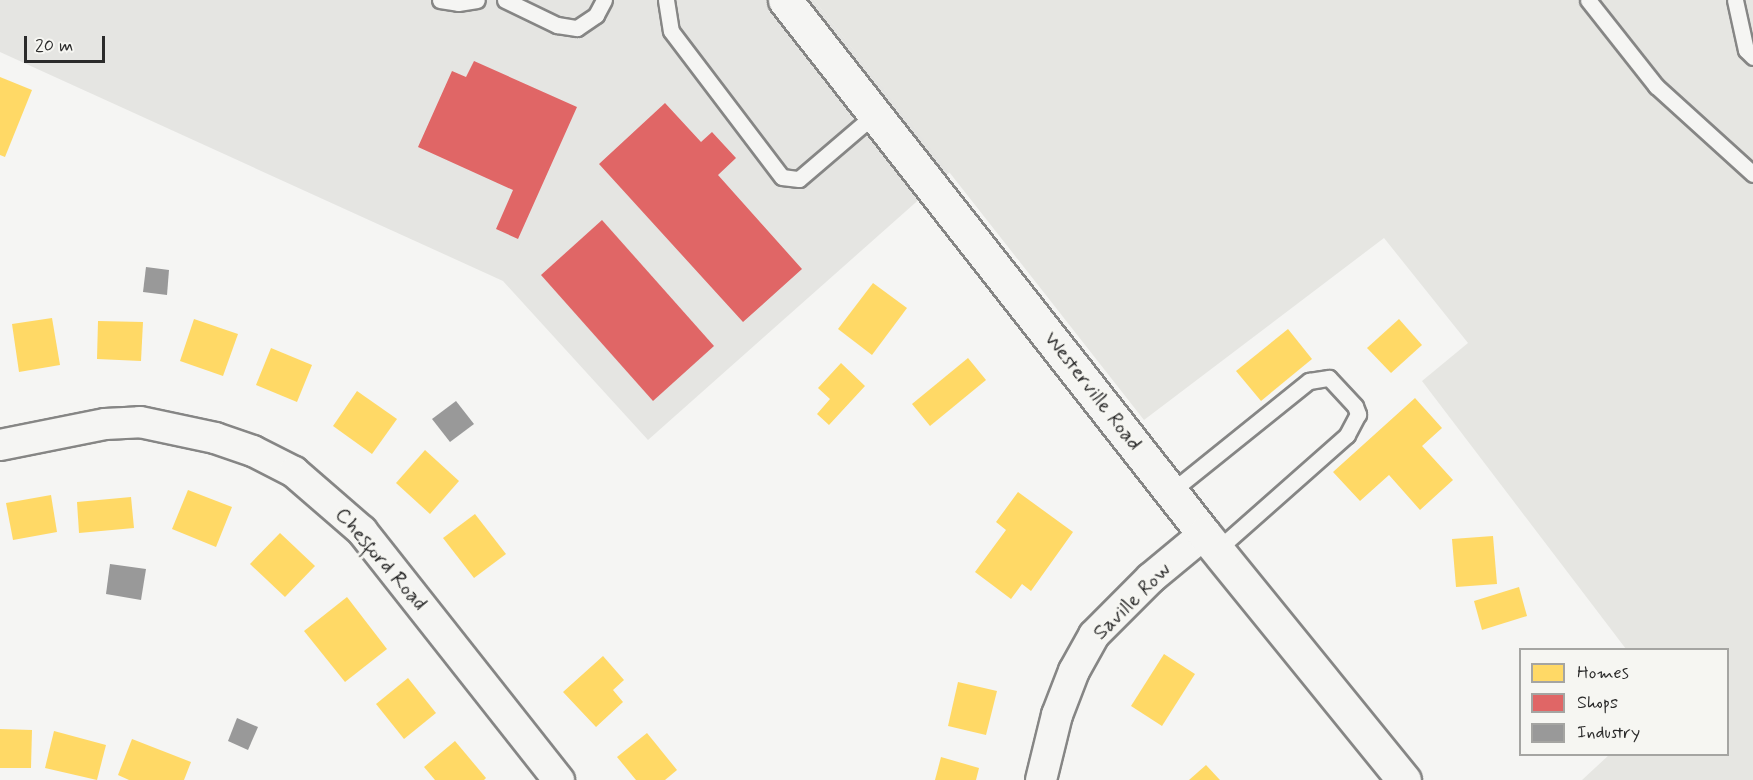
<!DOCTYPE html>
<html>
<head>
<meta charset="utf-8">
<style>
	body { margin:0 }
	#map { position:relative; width:1753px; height:780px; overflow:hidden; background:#f5f5f3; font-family:Mynerve,sans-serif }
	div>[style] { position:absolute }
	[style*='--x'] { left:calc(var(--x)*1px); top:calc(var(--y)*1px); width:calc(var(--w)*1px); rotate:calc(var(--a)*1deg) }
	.built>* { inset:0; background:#e5e5e2 }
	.green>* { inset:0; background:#e6e6e2 }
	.homes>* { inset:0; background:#ffd966 }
	.shops>* { inset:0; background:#e06666 }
	.industry>* { inset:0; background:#999 }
	.roads { filter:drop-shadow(2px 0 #868685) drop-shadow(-2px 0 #868685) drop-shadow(0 2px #868685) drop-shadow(0 -2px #868685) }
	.service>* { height:15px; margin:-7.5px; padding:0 7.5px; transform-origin:7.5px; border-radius:7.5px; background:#f5f5f3 }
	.minor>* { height:30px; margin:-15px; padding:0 15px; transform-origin:15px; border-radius:15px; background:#f5f5f3 }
	.primary>* { height:33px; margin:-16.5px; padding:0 16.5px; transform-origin:16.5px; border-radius:16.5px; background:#f5f5f3 }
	span { translate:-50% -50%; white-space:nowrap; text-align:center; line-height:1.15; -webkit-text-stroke:6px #f6f6f2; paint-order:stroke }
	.street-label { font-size:21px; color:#2b2b2b }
	.legend { position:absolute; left:1519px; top:648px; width:210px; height:108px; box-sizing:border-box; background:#f6f6f2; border:2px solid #a5a5a2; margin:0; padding:8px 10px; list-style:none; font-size:18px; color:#2b2b2b }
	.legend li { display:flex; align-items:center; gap:12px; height:30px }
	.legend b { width:30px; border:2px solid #a5a5a2 }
	.scale { position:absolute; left:24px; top:36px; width:81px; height:27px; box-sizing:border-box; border:3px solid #2b2b2b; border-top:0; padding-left:8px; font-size:18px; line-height:21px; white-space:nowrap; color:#2b2b2b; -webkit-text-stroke:4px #f6f6f2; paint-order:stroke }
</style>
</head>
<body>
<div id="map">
	<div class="built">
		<i style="clip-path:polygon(0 0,814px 0,950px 172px,648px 440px,503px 281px,0 52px)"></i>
	</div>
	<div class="green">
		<i style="clip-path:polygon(814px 0,1753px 0,1753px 780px,1582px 780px,1609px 755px,1728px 754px,1728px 650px,1626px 649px,1422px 381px,1468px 343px,1384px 238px,1144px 420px)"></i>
	</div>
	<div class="homes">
		<i style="clip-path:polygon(0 77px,32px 90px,5px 157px,0 155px)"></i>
		<i style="clip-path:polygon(873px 283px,907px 308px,872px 355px,838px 329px)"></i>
		<i style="clip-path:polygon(52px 318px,60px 365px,19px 372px,12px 324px)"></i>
		<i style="clip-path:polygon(194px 319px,238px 334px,223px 376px,180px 361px)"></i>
		<i style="clip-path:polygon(1399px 319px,1422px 345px,1391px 373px,1367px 348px)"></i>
		<i style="clip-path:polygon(98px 321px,143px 322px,141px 361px,97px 359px)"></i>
		<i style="clip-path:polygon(1288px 329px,1312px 359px,1261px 401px,1236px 371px)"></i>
		<i style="clip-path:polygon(271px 348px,312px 365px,297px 402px,256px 385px)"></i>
		<i style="clip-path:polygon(968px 358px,986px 380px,930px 426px,912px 404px)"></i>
		<i style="clip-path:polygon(841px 363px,865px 386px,829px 425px,817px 414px,830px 399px,818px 388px)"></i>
		<i style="clip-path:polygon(357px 391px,397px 419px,372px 454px,333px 426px)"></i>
		<i style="clip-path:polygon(1415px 398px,1442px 428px,1422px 446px,1453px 480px,1420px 510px,1389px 475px,1360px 501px,1333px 472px)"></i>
		<i style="clip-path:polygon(425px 450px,459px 481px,430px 514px,396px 483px)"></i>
		<i style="clip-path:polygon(188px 490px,232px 507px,216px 547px,172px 529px)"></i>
		<i style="clip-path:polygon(1018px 492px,1073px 532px,1031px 591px,1022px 584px,1011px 599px,975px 572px,1006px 530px,996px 522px)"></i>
		<i style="clip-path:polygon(51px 495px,57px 532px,13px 540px,6px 503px)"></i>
		<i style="clip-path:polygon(131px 497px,134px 528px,79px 533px,77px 502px)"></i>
		<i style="clip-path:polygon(475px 514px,506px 554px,474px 578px,443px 538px)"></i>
		<i style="clip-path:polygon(280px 533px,315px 566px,285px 597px,250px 564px)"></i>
		<i style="clip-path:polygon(1493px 536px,1497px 584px,1456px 587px,1452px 539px)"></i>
		<i style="clip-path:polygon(1519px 587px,1527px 616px,1482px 630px,1474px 601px)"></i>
		<i style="clip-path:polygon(347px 597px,387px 649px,345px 682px,304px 631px)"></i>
		<i style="clip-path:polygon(1164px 654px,1195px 674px,1162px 726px,1131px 706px)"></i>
		<i style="clip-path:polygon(603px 656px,624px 680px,613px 690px,623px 702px,596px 727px,563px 692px)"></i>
		<i style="clip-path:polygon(408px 678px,436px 713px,404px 739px,376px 704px)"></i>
		<i style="clip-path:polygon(958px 682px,997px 691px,986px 735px,948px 726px)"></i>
		<i style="clip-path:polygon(0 729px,32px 730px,31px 768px,0 768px)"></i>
		<i style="clip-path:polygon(54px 731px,106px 745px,97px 780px,45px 768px)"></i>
		<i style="clip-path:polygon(647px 733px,677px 770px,665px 780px,636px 780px,617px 757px)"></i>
		<i style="clip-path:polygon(132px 739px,191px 762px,184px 780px,129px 780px,118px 775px)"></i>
		<i style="clip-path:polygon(455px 741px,486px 778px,484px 780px,435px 780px,424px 767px)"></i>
		<i style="clip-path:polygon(941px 757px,979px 768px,976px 780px,935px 780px)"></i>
		<i style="clip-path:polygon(1206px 765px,1220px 780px,1189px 780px)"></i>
	</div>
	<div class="shops">
		<i style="clip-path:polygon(474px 61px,577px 107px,518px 239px,496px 229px,513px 190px,418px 147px,452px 71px,466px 77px)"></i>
		<i style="clip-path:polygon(665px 103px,701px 142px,712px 132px,736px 158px,718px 175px,802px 269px,743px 322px,599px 164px)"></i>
		<i style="clip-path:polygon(602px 220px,714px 346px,653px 401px,541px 275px)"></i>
	</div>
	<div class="industry">
		<i style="clip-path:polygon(146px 267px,169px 270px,167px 295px,143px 292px)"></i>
		<i style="clip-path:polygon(456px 401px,474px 424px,450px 442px,432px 419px)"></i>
		<i style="clip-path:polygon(110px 564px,146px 569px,141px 600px,106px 594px)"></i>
		<i style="clip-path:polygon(237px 718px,258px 727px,248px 750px,228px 741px)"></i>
	</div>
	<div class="roads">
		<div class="service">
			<i style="--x:440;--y:0;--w:18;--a:9"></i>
			<i style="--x:458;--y:3;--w:19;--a:-9"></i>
			<i style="--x:505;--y:0;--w:58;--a:25.7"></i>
			<i style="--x:557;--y:25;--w:20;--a:9"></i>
			<i style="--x:577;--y:28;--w:23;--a:-34"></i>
			<i style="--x:596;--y:15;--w:17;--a:-62"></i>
			<i style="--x:666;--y:0;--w:31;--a:81"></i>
			<i style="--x:671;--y:31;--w:183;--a:52.8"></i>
			<i style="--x:782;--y:177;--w:17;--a:7"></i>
			<i style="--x:799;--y:179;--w:100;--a:-40.5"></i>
			<i style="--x:1588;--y:0;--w:110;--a:51.7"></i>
			<i style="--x:1656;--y:86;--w:131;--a:42.2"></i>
			<i style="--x:1735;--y:0;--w:51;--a:77.6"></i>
			<i style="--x:1746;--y:50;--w:10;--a:45"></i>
			<i style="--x:1172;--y:491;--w:176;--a:-38.8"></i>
			<i style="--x:1309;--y:381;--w:20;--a:-9"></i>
			<i style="--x:1329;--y:378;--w:38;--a:47"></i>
			<i style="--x:1355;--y:406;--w:9;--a:69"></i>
			<i style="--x:1358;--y:414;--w:24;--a:118"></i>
			<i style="--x:1347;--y:435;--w:172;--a:138.5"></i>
		</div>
		<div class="minor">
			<i style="--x:0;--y:445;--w:107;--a:-11.3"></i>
			<i style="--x:105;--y:424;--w:35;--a:-3"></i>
			<i style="--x:140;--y:422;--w:77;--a:12"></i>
			<i style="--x:215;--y:438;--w:40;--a:18.9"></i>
			<i style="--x:253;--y:451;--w:46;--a:27.1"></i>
			<i style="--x:294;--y:472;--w:90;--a:40.9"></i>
			<i style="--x:362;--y:531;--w:318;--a:51.7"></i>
			<i style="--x:1041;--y:780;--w:67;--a:-76.2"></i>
			<i style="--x:1057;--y:715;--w:47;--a:-68.9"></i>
			<i style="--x:1074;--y:671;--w:41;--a:-60.9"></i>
			<i style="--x:1094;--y:635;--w:81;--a:-45"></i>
			<i style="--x:1151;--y:578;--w:69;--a:-39.7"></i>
		</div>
		<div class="primary">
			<i style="--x:785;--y:0;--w:679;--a:51.88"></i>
			<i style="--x:1204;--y:534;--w:317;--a:50.9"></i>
		</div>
	</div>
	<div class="street-label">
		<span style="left:1093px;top:391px;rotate:52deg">Westerville Road</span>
		<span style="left:381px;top:559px;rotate:49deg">Chesford Road</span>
		<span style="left:1132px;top:601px;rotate:-45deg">Saville Row</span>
	</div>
	<ul class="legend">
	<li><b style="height:16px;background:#ffd966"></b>Homes</li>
	<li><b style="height:16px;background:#e06666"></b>Shops</li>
	<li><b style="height:16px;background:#999"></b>Industry</li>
	</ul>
	<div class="scale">20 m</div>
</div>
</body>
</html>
